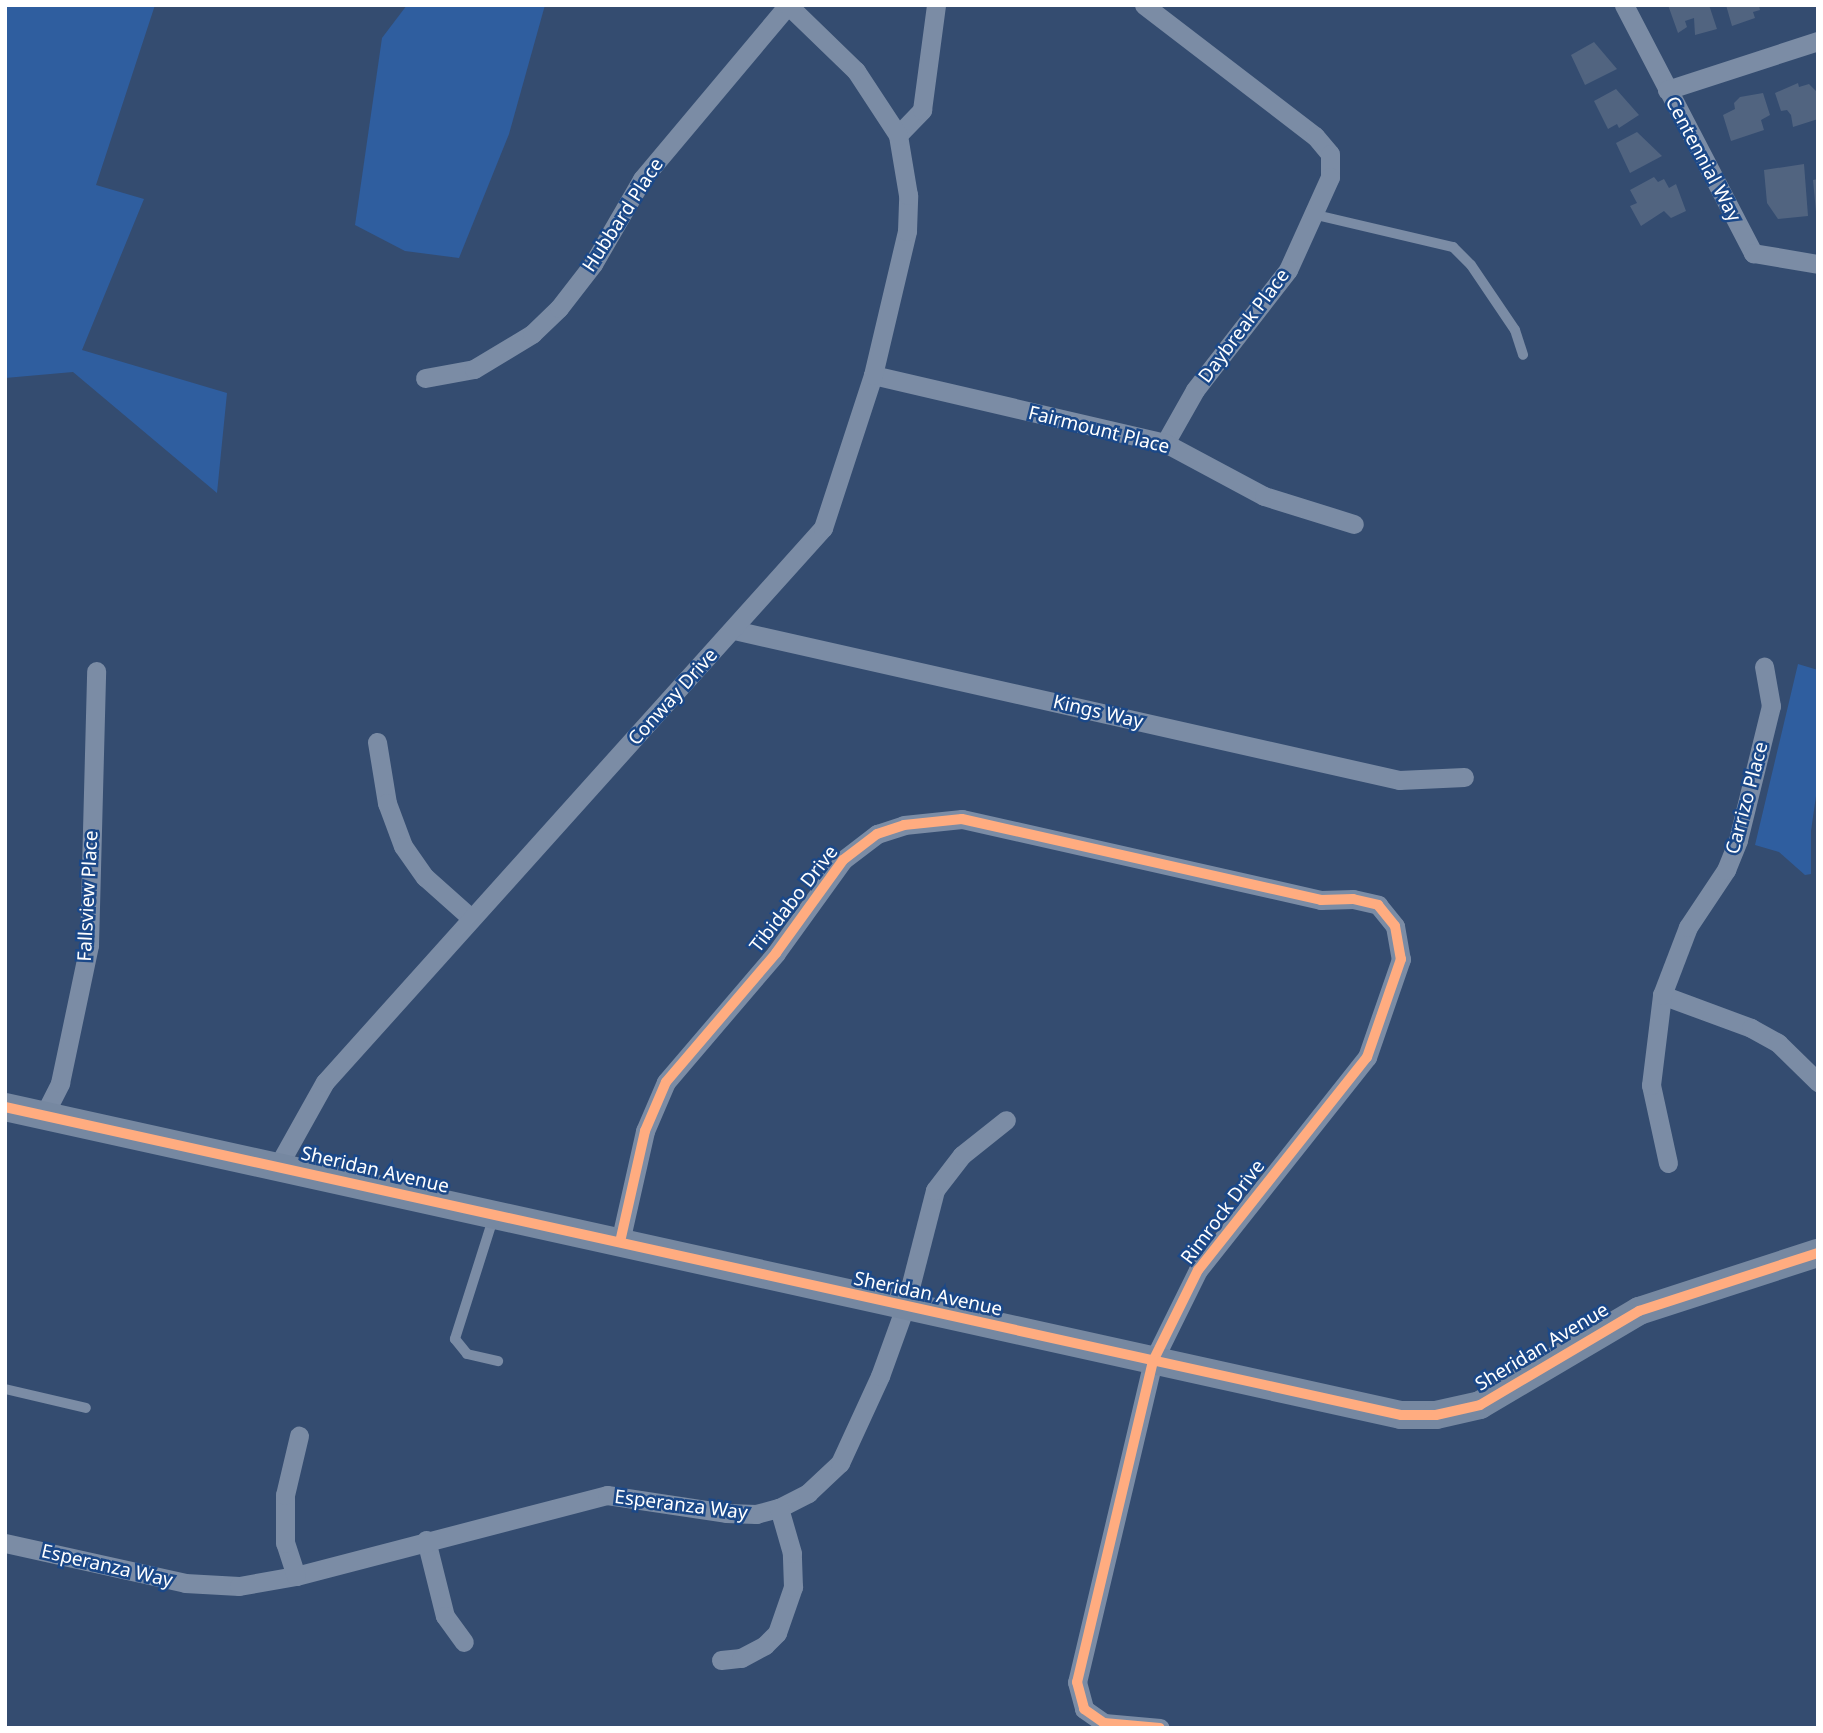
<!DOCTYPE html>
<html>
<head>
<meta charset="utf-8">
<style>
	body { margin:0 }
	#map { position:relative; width:1823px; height:1733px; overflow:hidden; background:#344c70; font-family:"Noto Sans",sans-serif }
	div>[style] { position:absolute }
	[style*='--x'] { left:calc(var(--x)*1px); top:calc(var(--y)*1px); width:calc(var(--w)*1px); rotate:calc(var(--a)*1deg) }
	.green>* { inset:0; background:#2f5e9f }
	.building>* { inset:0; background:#516480 }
	.lane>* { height:10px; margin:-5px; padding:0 5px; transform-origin:5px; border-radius:5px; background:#7b8ca5 }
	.street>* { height:19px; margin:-9.5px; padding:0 9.5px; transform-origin:9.5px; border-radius:9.5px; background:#7b8ca5 }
	.secondary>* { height:28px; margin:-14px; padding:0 14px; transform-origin:14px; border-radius:14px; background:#7688a1 }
	.cycleway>* { height:10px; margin:-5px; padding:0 5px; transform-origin:5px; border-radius:5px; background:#ffac80 }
	span { translate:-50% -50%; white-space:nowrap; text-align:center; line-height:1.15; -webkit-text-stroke:5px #1b4888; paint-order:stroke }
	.street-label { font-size:19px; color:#fff }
	.frame { position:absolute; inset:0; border:7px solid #fff; pointer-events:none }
</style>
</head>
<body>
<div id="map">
	<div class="green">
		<i style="clip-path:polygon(5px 5px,155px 5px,96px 185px,144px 199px,82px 350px,227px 393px,217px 493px,73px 372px,5px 378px)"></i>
		<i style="clip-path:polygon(407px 5px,545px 5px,509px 134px,459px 258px,405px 251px,355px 225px,382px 38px)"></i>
		<i style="clip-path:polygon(1798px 664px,1818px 670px,1818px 782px,1811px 831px,1811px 874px,1805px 875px,1779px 852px,1755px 845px)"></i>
	</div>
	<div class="building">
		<i style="clip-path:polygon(1668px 5px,1709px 5px,1717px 29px,1695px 35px,1694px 18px,1685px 21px,1687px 27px,1678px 33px)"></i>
		<i style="clip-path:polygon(1726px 5px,1759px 5px,1760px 10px,1753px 12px,1755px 18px,1732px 26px)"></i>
		<i style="clip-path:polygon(1594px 42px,1617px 69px,1585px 85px,1571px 55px)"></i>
		<i style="clip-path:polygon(1798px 83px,1799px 87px,1809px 84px,1818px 93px,1818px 119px,1793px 127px,1791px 115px,1787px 110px,1781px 111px,1775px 93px)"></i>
		<i style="clip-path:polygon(1616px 89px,1639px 115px,1619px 128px,1617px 124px,1608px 129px,1594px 101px)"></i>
		<i style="clip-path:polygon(1763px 93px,1770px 115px,1761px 120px,1764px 130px,1731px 141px,1723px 115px,1735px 109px,1734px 103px,1740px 97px)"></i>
		<i style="clip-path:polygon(1637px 132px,1662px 156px,1630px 173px,1616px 143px)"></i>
		<i style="clip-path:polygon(1804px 164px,1808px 216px,1778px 219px,1767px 203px,1764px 170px)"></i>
		<i style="clip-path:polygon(1654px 177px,1658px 182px,1664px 179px,1669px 188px,1676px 184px,1686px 211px,1671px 218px,1664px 211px,1641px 226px,1630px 206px,1637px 203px,1630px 190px)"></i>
		<i style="clip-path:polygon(1818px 179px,1818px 212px,1816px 212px,1813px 180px)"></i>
	</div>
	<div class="lane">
		<i style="--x:1312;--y:214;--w:145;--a:13.2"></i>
		<i style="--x:1453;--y:247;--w:25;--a:45"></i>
		<i style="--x:1471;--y:265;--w:78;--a:55.9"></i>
		<i style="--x:1515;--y:330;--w:26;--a:72"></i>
		<i style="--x:493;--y:1219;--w:126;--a:107.6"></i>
		<i style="--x:455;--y:1339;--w:19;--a:51"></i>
		<i style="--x:467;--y:1354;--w:32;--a:13"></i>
		<i style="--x:5;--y:1389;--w:83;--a:13.2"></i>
	</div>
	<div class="street">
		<i style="--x:1144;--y:5;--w:215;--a:37.5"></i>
		<i style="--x:1315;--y:136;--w:23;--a:50"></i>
		<i style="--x:1330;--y:154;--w:23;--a:90"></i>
		<i style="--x:1330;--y:177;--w:102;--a:114.3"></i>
		<i style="--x:1288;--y:270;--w:152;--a:127.8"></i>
		<i style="--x:1195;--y:390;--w:61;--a:119.5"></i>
		<i style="--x:1624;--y:5;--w:280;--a:62.5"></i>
		<i style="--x:1753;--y:253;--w:66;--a:9.6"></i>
		<i style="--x:1667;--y:90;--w:159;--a:-18"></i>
		<i style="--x:898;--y:135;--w:35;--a:-46"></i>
		<i style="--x:922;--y:110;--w:106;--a:-82.4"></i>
		<i style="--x:873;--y:375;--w:300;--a:13.1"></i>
		<i style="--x:1165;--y:443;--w:112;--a:28.2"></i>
		<i style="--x:1264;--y:496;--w:94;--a:17.3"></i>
		<i style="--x:425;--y:378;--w:50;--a:-10.4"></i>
		<i style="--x:474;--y:369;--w:68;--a:-31.1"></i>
		<i style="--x:532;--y:334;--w:37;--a:-44"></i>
		<i style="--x:559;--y:308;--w:56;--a:-52.3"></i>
		<i style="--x:593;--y:264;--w:98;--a:-60"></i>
		<i style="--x:642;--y:179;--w:227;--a:-50"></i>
		<i style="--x:734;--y:630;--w:682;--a:12.71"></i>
		<i style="--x:1399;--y:780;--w:65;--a:-2.6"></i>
		<i style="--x:377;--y:742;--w:62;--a:80.7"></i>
		<i style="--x:387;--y:803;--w:46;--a:69.6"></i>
		<i style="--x:403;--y:846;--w:38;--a:55"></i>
		<i style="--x:425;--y:877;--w:62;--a:41.7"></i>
		<i style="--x:1662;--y:995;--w:95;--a:20.3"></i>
		<i style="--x:1751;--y:1028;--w:31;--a:29"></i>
		<i style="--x:1778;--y:1043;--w:56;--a:44.3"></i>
		<i style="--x:44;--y:1115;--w:36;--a:-63"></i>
		<i style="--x:60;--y:1083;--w:141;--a:-78.1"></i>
		<i style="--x:89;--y:945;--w:274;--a:-88.5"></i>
		<i style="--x:1668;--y:1163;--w:80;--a:-102.3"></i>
		<i style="--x:1651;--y:1085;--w:91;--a:-83"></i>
		<i style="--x:1662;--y:995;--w:73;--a:-69.1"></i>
		<i style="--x:1688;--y:927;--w:69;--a:-56.3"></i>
		<i style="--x:1726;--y:870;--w:32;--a:-68"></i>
		<i style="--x:1738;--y:840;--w:138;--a:-76.2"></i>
		<i style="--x:1771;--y:706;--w:40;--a:-100"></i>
		<i style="--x:278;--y:1166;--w:96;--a:-60.8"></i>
		<i style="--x:325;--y:1082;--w:745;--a:-48.05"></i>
		<i style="--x:823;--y:528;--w:161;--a:-71.9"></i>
		<i style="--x:873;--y:375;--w:148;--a:-76.7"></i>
		<i style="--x:907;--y:231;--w:36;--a:-88"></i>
		<i style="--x:908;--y:195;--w:61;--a:-99.5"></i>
		<i style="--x:898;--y:135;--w:77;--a:-123.3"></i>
		<i style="--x:856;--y:71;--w:95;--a:-135.9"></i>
		<i style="--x:620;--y:1242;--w:114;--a:-77.3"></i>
		<i style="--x:645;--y:1131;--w:53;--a:-66.8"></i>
		<i style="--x:666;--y:1082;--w:170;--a:-49.5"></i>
		<i style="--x:776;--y:953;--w:115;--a:-54.2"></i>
		<i style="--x:843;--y:860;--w:43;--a:-37.4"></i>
		<i style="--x:877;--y:834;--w:28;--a:-18"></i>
		<i style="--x:904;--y:825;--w:58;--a:-5.9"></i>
		<i style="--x:962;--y:819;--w:368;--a:12.7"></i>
		<i style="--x:1321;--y:900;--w:32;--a:-2"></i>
		<i style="--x:1353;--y:899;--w:26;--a:13"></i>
		<i style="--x:1378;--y:905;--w:27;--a:51"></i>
		<i style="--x:1395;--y:926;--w:34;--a:80"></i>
		<i style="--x:1401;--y:959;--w:104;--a:109.1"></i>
		<i style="--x:1367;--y:1057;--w:272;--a:128.4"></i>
		<i style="--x:1198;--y:1270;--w:102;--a:116.3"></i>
		<i style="--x:1153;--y:1361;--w:330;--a:103.3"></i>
		<i style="--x:1077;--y:1682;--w:28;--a:75"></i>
		<i style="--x:1084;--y:1709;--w:24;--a:35"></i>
		<i style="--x:1104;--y:1723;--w:56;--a:5.1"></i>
		<i style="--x:426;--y:1540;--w:78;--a:76"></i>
		<i style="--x:445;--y:1616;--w:32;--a:54"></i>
		<i style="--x:5;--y:1543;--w:184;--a:12.5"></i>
		<i style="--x:185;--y:1583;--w:54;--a:3.2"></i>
		<i style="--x:239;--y:1586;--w:58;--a:-10"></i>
		<i style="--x:296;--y:1576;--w:321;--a:-14.6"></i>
		<i style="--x:607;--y:1495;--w:120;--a:8.6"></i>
		<i style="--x:726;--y:1513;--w:30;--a:2"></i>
		<i style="--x:756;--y:1514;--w:24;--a:-15"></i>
		<i style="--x:779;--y:1508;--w:33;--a:-27"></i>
		<i style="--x:808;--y:1493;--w:44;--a:-43.2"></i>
		<i style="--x:840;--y:1463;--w:96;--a:-65.3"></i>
		<i style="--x:880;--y:1376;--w:73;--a:-70.1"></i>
		<i style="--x:905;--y:1307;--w:121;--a:-75.6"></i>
		<i style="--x:935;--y:1190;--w:44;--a:-52.4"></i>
		<i style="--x:962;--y:1155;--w:56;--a:-38.5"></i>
		<i style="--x:296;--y:1576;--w:35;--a:-108"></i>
		<i style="--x:285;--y:1543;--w:48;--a:-90"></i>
		<i style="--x:285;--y:1495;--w:61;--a:-76.7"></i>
		<i style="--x:721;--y:1660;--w:20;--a:-6"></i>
		<i style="--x:741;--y:1658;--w:27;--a:-28"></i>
		<i style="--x:765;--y:1645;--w:17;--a:-45"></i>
		<i style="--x:777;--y:1633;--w:49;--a:-70.8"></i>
		<i style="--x:793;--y:1587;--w:34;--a:-92"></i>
		<i style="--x:792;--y:1553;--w:47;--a:-106.1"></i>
	</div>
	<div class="secondary">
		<i style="--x:5;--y:1107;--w:1430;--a:12.44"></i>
		<i style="--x:1401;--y:1415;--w:35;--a:0"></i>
		<i style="--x:1436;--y:1415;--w:45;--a:-12.8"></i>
		<i style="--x:1480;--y:1405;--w:185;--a:-30.6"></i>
		<i style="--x:1639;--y:1311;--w:188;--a:-18"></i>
	</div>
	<div class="cycleway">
		<i style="--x:5;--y:1107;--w:1430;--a:12.44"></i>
		<i style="--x:1401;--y:1415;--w:35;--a:0"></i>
		<i style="--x:1436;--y:1415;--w:45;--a:-12.8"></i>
		<i style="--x:1480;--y:1405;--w:185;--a:-30.6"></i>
		<i style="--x:1639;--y:1311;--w:188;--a:-18"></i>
		<i style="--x:620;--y:1242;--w:114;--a:-77.3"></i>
		<i style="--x:645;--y:1131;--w:53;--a:-66.8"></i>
		<i style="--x:666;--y:1082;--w:170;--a:-49.5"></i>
		<i style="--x:776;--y:953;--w:115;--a:-54.2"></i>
		<i style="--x:843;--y:860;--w:43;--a:-37.4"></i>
		<i style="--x:877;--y:834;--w:28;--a:-18"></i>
		<i style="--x:904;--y:825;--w:58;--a:-5.9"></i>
		<i style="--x:962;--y:819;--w:368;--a:12.7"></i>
		<i style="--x:1321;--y:900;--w:32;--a:-2"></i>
		<i style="--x:1353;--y:899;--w:26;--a:13"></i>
		<i style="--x:1378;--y:905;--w:27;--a:51"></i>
		<i style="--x:1395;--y:926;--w:34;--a:80"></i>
		<i style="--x:1401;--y:959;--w:104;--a:109.1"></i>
		<i style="--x:1367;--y:1057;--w:272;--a:128.4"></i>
		<i style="--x:1198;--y:1270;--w:102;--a:116.3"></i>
		<i style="--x:1153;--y:1361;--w:330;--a:103.3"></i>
		<i style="--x:1077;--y:1682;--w:28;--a:75"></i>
		<i style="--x:1084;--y:1709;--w:24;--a:35"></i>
		<i style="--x:1104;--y:1723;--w:56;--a:5.1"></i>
	</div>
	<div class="street-label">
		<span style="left:1703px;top:159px;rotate:62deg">Centennial Way</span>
		<span style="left:623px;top:215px;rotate:-57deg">Hubbard Place</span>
		<span style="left:1244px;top:326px;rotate:-53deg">Daybreak Place</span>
		<span style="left:1099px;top:430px;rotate:14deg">Fairmount Place</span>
		<span style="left:673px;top:697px;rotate:-48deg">Conway Drive</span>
		<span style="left:1098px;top:712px;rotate:13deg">Kings Way</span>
		<span style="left:1747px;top:798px;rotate:-75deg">Carrizo Place</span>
		<span style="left:88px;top:896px;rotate:-87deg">Fallsview Place</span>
		<span style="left:794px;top:899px;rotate:-52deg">Tibidabo Drive</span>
		<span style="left:375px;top:1170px;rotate:13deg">Sheridan Avenue</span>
		<span style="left:1223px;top:1212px;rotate:-53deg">Rimrock Drive</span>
		<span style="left:928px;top:1294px;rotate:12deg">Sheridan Avenue</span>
		<span style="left:1542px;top:1347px;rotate:-31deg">Sheridan Avenue</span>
		<span style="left:681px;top:1505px;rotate:7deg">Esperanza Way</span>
		<span style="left:107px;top:1566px;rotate:13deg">Esperanza Way</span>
	</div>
	<div class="frame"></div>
</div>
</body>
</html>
